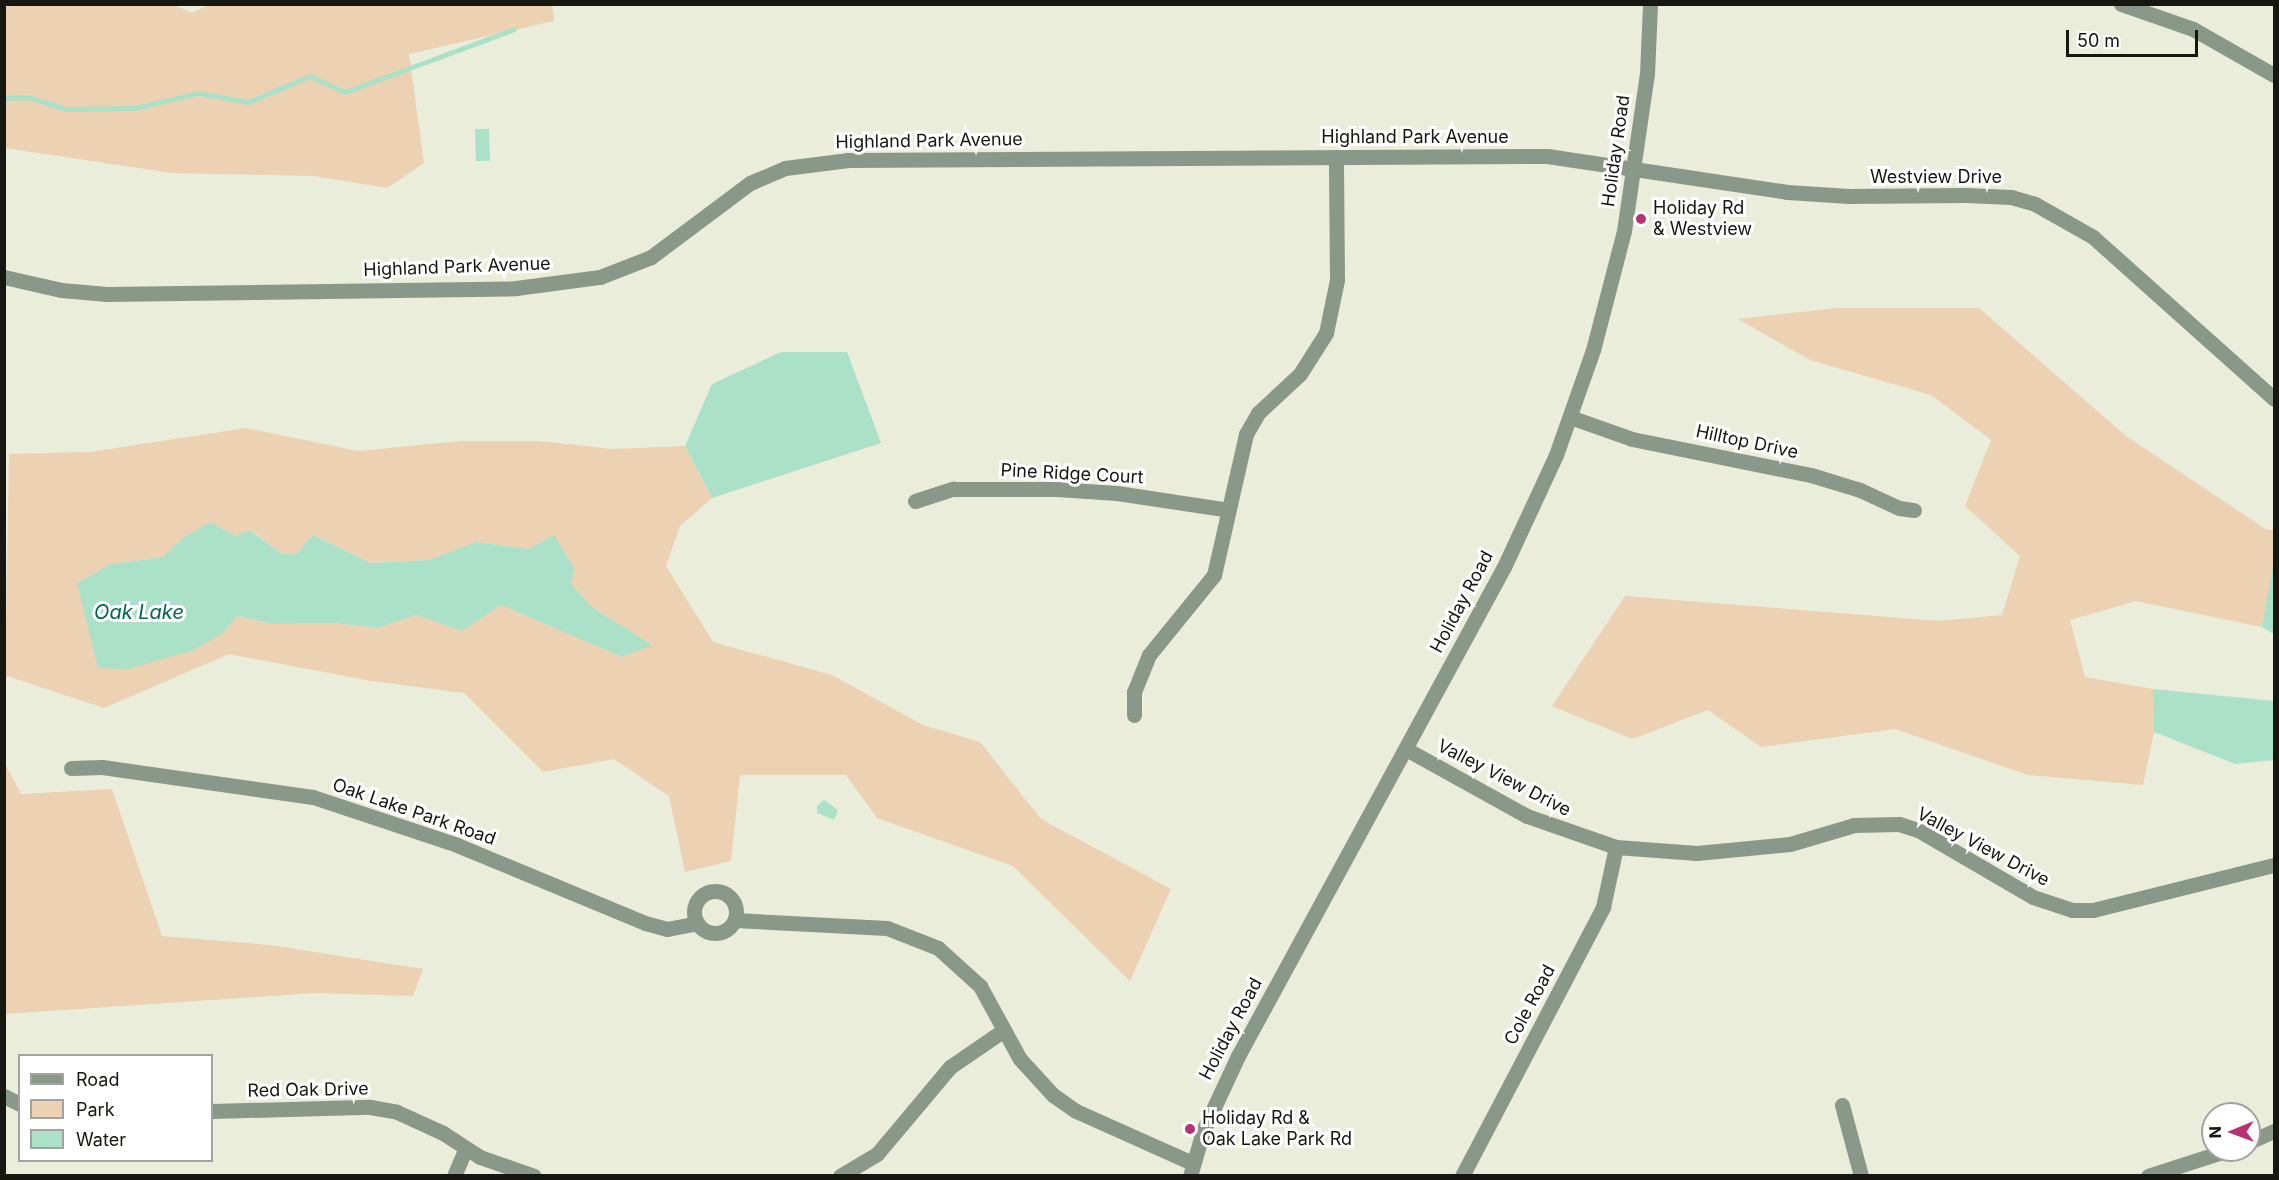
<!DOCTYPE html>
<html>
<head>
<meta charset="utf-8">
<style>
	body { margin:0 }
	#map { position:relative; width:2279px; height:1180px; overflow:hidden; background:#e9edda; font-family:Inter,sans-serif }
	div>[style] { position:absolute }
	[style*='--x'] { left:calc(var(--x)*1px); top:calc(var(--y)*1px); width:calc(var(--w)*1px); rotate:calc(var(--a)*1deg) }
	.green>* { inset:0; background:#edd1b3 }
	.water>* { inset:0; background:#abe0c9 }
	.stream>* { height:5px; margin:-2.5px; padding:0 2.5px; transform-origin:2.5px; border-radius:2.5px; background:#abe0c9 }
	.minor>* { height:15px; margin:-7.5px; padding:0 7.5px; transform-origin:7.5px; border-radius:7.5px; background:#899888 }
	.minor>.ring { margin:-7.5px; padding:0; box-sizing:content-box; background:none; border:15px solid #899888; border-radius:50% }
	.dots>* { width:16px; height:16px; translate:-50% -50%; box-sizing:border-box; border:3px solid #fff; border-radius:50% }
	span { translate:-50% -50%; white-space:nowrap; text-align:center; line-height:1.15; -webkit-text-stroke:6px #fff; paint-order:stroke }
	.street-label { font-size:18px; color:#161711 }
	.poi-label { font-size:18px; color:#161711 }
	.left { translate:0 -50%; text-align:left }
	.water-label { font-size:20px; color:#02674b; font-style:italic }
	.frame { position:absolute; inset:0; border:6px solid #161711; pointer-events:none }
	.legend { position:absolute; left:18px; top:1054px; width:195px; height:108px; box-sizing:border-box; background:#fff; border:2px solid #a2a2a0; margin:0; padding:8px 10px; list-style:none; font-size:18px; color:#161711 }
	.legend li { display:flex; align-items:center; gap:12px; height:30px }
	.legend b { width:30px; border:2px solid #a2a2a0 }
	.north { position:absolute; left:2201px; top:1102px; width:60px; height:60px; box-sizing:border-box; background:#fff; border:2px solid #a2a2a0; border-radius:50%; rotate:269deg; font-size:16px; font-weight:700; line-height:24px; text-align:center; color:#161711 }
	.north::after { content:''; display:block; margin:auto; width:21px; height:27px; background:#b83173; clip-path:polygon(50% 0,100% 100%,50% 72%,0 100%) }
	.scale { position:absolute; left:2066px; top:30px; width:132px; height:27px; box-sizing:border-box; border:3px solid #161711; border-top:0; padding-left:8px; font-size:18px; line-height:21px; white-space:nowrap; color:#161711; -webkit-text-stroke:4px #fff; paint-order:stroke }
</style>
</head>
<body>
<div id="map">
	<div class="green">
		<i style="clip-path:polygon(17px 5px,174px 5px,192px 13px,210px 4px,552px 4px,554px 21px,409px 54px,424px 163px,387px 188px,313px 176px,172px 173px,5px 148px,5px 7px)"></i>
		<i style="clip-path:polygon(1837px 308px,1979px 308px,2126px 436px,2267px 530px,2274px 530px,2274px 567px,2262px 627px,2136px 601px,2070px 620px,2085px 677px,2153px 689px,2154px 732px,2143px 785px,2028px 775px,1895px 729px,1761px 747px,1708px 710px,1632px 739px,1552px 706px,1625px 596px,1939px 621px,2002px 615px,2020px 556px,1965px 506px,1991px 440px,1931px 395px,1810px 360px,1738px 319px)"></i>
		<i style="clip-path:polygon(evenodd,246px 428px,358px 451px,461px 441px,540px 441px,612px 449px,685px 446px,712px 498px,680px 526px,666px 566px,713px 642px,832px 675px,923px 725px,980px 742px,1041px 819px,1171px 889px,1130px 981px,1013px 866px,877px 818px,846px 775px,740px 775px,731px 861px,685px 872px,669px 796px,614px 759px,543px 772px,464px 693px,371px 681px,229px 654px,104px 708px,7px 676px,5px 683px,9px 454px,90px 452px,246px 428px,210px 522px,236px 536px,251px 530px,282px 554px,297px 553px,314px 535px,370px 563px,429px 560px,476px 542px,530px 549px,571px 584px,593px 608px,651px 645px,622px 657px,501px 605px,462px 631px,416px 615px,377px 628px,334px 623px,273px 624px,237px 616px,224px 632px,111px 564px,163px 557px,210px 522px)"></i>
		<i style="clip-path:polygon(4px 762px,21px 794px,112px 789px,162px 936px,270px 945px,423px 969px,413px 996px,315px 993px,5px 1014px)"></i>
	</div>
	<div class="water">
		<i style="clip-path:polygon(475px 129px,489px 129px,490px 161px,476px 161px)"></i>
		<i style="clip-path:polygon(781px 352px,847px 352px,881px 443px,712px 498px,685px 446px,712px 384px)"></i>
		<i style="clip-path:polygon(210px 522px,236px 536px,250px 530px,282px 554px,297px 553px,313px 535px,370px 563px,429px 560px,476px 542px,529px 549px,554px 535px,574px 568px,571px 584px,593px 608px,652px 645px,622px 657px,501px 605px,462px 631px,416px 615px,377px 628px,334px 623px,273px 624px,237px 616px,224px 632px,194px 650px,128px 669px,98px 668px,77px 583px,111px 564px,163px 557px,184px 537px)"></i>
		<i style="clip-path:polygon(2273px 567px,2274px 567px,2274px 634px,2262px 627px)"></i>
		<i style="clip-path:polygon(2153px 689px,2274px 701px,2274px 760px,2235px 764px,2154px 732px)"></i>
		<i style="clip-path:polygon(824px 800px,838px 810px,834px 820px,817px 813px,817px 806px)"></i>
	</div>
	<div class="stream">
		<i style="--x:4;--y:98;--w:24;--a:-2"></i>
		<i style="--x:28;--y:97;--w:40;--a:18"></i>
		<i style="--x:66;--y:109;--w:68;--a:-0.8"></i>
		<i style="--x:134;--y:108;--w:67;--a:-13"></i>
		<i style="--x:199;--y:93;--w:50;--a:10.4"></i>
		<i style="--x:248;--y:102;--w:67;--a:-22.8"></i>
		<i style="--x:310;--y:76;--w:38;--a:25"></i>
		<i style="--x:345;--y:92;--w:180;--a:-20.4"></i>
	</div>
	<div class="minor">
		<i style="--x:2121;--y:4;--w:76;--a:19.1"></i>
		<i style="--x:2193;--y:29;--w:93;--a:29.6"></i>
		<i style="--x:4;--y:277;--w:58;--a:12.8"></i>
		<i style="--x:61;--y:290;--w:46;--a:5"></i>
		<i style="--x:107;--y:294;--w:409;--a:-0.8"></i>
		<i style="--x:516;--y:288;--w:85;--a:-7.5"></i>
		<i style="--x:600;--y:277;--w:55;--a:-21.4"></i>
		<i style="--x:651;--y:257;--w:124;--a:-36.8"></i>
		<i style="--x:750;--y:183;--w:38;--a:-23"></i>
		<i style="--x:785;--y:168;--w:64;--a:-7.2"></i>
		<i style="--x:848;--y:160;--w:699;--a:-0.33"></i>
		<i style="--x:1547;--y:156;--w:243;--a:8.5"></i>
		<i style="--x:1787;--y:192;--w:62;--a:3.7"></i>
		<i style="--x:1849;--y:196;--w:117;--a:-0.5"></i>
		<i style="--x:1966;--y:195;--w:45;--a:2.5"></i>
		<i style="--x:2011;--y:197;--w:25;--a:16"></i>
		<i style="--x:2035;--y:204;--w:67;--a:29.6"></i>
		<i style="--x:2093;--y:237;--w:243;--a:41.8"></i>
		<i style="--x:1570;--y:417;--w:66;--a:19.5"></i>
		<i style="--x:1632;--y:439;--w:183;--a:11.4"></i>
		<i style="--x:1811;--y:475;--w:51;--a:17"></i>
		<i style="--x:1860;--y:490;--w:43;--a:24.8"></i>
		<i style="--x:1899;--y:508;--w:15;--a:8"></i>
		<i style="--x:915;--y:501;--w:40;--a:-18"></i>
		<i style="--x:953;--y:489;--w:104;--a:0"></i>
		<i style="--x:1057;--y:489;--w:60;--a:3.8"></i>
		<i style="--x:1117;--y:493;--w:113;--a:8.6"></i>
		<i style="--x:1134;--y:715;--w:23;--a:-90"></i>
		<i style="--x:1134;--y:692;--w:40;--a:-68"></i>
		<i style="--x:1149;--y:655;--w:103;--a:-50.9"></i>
		<i style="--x:1214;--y:575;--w:145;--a:-77.2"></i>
		<i style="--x:1246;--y:434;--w:24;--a:-60"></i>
		<i style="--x:1258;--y:413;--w:57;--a:-42.9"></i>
		<i style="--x:1300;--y:374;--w:49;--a:-57.6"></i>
		<i style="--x:1326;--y:333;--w:54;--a:-78.3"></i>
		<i style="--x:1337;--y:280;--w:123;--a:-90.5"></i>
		<i style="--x:1406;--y:749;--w:138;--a:29"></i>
		<i style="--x:1527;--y:816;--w:94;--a:19.2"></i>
		<i style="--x:1616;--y:847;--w:81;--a:4.2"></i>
		<i style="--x:1697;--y:853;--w:93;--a:-5.5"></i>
		<i style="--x:1790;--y:844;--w:67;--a:-16.5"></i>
		<i style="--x:1854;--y:825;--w:45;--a:-1.3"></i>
		<i style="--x:1899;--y:824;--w:20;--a:18"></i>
		<i style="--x:1918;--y:830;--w:133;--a:30.2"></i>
		<i style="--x:2033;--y:897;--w:41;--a:18.4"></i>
		<i style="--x:2072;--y:910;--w:21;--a:0"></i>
		<i style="--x:2093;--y:910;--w:187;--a:-14"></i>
		<i style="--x:71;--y:768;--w:31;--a:-2"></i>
		<i style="--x:102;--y:767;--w:213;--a:8.1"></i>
		<i style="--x:313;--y:797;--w:152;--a:18.4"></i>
		<i style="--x:457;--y:845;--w:204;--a:22.5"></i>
		<i style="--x:645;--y:923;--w:23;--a:15"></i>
		<i style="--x:667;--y:929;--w:31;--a:-11"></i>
		<i class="ring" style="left:694px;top:891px;width:27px;height:27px"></i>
		<i style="--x:735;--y:920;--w:152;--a:3"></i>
		<i style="--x:887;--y:928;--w:55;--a:21.4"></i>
		<i style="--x:938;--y:948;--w:57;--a:42.1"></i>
		<i style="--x:980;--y:986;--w:83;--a:61.3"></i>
		<i style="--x:1020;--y:1059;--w:49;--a:47.5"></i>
		<i style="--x:1053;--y:1095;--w:28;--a:35"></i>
		<i style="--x:1076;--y:1111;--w:127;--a:24.1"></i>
		<i style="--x:4;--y:1096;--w:18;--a:27"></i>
		<i style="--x:1842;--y:1105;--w:73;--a:75"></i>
		<i style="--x:212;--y:1111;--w:158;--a:-1.5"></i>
		<i style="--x:370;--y:1107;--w:27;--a:10"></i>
		<i style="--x:397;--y:1112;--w:51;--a:24.5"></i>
		<i style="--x:443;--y:1133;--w:44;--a:33"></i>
		<i style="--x:480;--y:1157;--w:57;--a:19.4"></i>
		<i style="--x:2249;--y:1142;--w:27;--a:-24"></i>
		<i style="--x:454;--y:1176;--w:28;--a:-67"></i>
		<i style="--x:840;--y:1176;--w:43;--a:-30.7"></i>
		<i style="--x:877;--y:1154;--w:114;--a:-50"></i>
		<i style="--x:950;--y:1067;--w:65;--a:-34.4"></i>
		<i style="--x:1190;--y:1176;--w:47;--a:-73.9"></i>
		<i style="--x:1203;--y:1131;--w:83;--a:-65"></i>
		<i style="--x:1238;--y:1056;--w:557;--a:-61.46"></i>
		<i style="--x:1504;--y:567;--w:123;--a:-65.1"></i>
		<i style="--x:1556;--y:455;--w:111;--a:-70.6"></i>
		<i style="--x:1593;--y:350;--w:123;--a:-75.4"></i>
		<i style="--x:1624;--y:231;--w:159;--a:-81.7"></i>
		<i style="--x:1647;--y:74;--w:70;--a:-87.5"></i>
		<i style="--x:1462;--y:1176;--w:304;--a:-62.3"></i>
		<i style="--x:1603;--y:907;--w:61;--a:-77.8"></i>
		<i style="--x:2148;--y:1176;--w:84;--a:-18"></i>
	</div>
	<div class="dots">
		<i style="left:1641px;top:219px;background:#b83173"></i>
		<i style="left:1190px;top:1129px;background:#b83173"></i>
	</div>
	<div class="street-label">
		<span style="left:1415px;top:137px">Highland Park Avenue</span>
		<span style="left:929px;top:141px;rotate:-1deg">Highland Park Avenue</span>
		<span style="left:1616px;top:151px;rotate:-82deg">Holiday Road</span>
		<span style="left:1936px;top:177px">Westview Drive</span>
		<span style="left:457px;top:267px;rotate:-2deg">Highland Park Avenue</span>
		<span style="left:1747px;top:442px;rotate:12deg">Hilltop Drive</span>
		<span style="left:1072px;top:474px;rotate:3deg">Pine Ridge Court</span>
		<span style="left:1462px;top:602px;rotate:-62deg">Holiday Road</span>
		<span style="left:1504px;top:778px;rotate:27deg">Valley View Drive</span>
		<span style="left:414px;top:812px;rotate:19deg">Oak Lake Park Road</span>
		<span style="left:1983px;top:847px;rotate:28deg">Valley View Drive</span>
		<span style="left:1530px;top:1005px;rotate:-62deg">Cole Road</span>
		<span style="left:1231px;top:1029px;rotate:-62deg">Holiday Road</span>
		<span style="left:308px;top:1090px;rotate:-1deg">Red Oak Drive</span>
	</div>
	<div class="poi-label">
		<span class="left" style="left:1653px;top:219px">Holiday Rd<br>&amp; Westview</span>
		<span class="left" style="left:1202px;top:1129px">Holiday Rd &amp;<br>Oak Lake Park Rd</span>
	</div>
	<div class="water-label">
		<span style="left:139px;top:612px">Oak Lake</span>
	</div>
	<div class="frame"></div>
	<ul class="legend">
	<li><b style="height:8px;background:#899888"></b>Road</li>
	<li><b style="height:16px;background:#edd1b3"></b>Park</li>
	<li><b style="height:16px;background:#abe0c9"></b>Water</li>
	</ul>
	<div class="north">N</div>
	<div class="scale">50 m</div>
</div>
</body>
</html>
